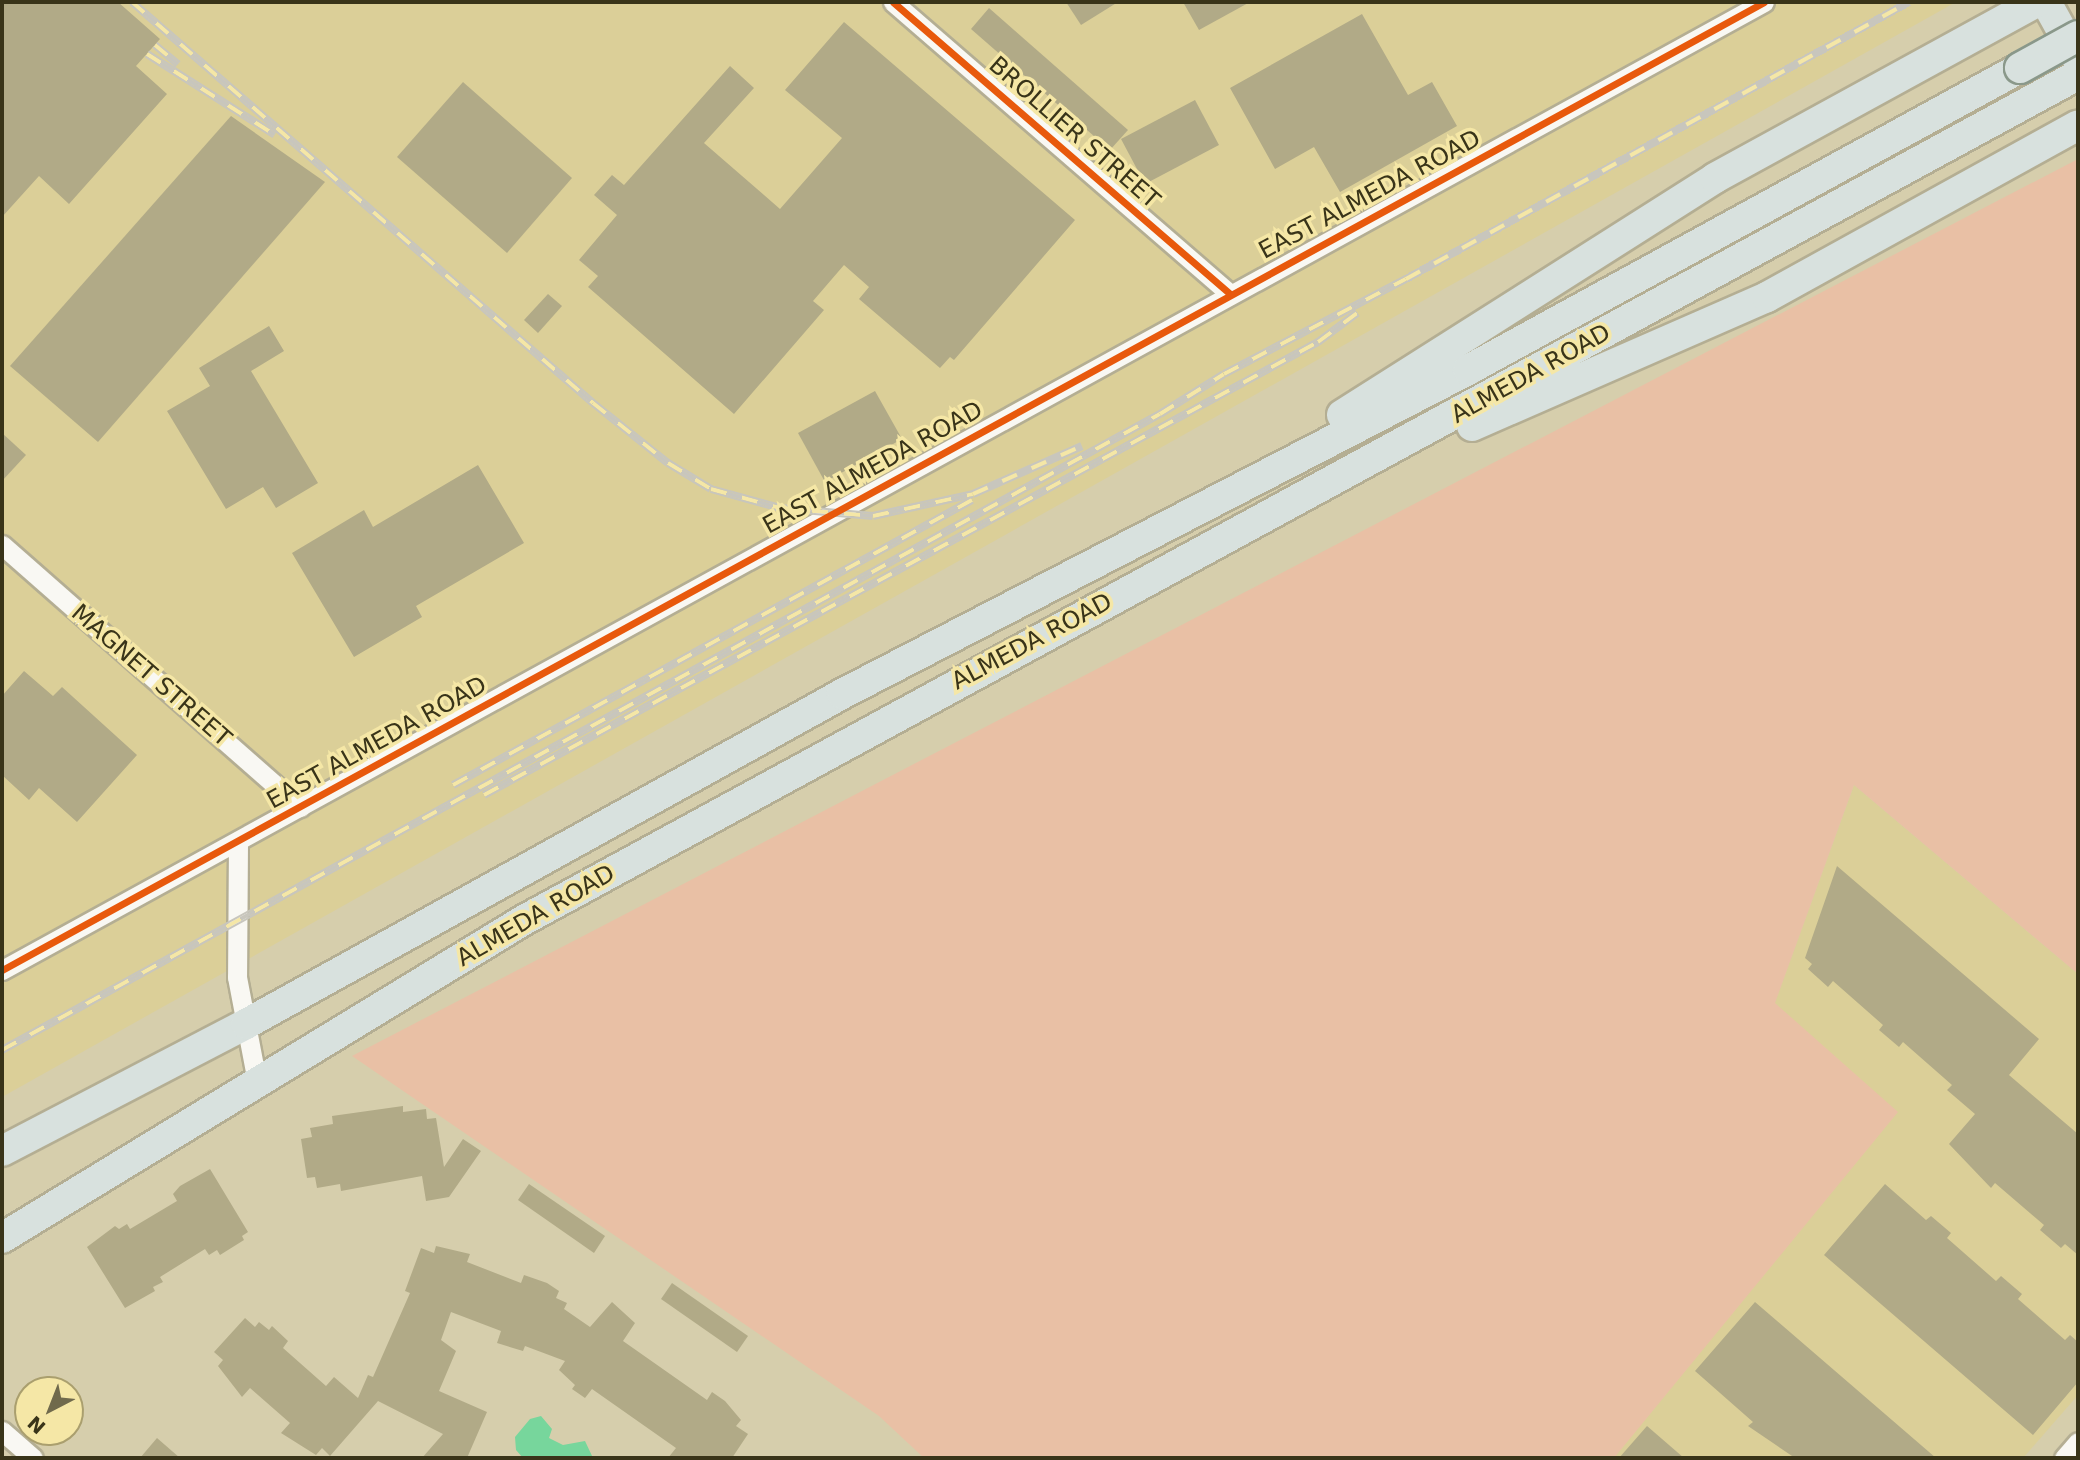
<!DOCTYPE html>
<html>
<head>
<meta charset="utf-8">
<style>
	body { margin:0 }
	#map { position:relative; width:2080px; height:1460px; overflow:hidden; background:#d6ceac; font-family:"DejaVu Sans",sans-serif }
	div>[style] { position:absolute }
	[style*='--x'] { left:calc(var(--x)*1px); top:calc(var(--y)*1px); width:calc(var(--w)*1px); rotate:calc(var(--a)*1deg) }
	.built>* { inset:0; background:#dbcf98 }
	.green>* { inset:0; background:#e9c0a5 }
	.water>* { inset:0; background:#77d69c }
	.building>* { inset:0; background:#b1aa87 }
	.roads { filter:drop-shadow(2px 0 #b4ae93) drop-shadow(-2px 0 #b4ae93) drop-shadow(0 2px #b4ae93) drop-shadow(0 -2px #b4ae93) }
	.minor>* { height:19px; margin:-9.5px; padding:0 9.5px; transform-origin:9.5px; border-radius:9.5px; background:#f9f8f3 }
	.primary>* { height:30px; margin:-15px; padding:0 15px; transform-origin:15px; border-radius:15px; background:#d8e1de }
	.rail>* { height:8px; margin-top:-4px; transform-origin:0; background:repeating-linear-gradient(90deg,#f5e7a6 0 16px,#c8c6bd 0 32px); box-sizing:border-box; border-block:2px solid #c8c6bd }
	.bridges { filter:drop-shadow(2px 0 #8a988a) drop-shadow(-2px 0 #8a988a) drop-shadow(0 2px #8a988a) drop-shadow(0 -2px #8a988a) }
	.primary-bridge>* { height:30px; margin:-15px; padding:0 15px; transform-origin:15px; border-radius:15px; background:#d8e1de }
	.cycleway>* { height:7px; margin:-3.5px; padding:0 3.5px; transform-origin:3.5px; border-radius:3.5px; background:#e8590c }
	span { translate:-50% -50%; white-space:nowrap; text-align:center; line-height:1.15; -webkit-text-stroke:7px #f5e7a6; paint-order:stroke }
	.street-label { font-size:24px; color:#393419 }
	.frame { position:absolute; inset:0; border:4px solid #393419; pointer-events:none }
	.north { position:absolute; left:14px; top:1376px; width:70px; height:70px; box-sizing:border-box; background:#f5e7a6; border:2px solid #aa9f6e; border-radius:50%; rotate:222deg; font-size:19px; font-weight:700; line-height:28px; text-align:center; color:#393419 }
	.north::after { content:''; display:block; margin:auto; width:24px; height:32px; background:#706a4c; clip-path:polygon(50% 0,100% 100%,50% 72%,0 100%) }
</style>
</head>
<body>
<div id="map">
	<div class="built">
		<i style="clip-path:polygon(2px 2px,1956px 2px,2px 1097px)"></i>
		<i style="clip-path:polygon(1854px 785px,2078px 974px,2078px 1395px,2023px 1458px,1609px 1458px)"></i>
	</div>
	<div class="green">
		<i style="clip-path:polygon(2078px 159px,2078px 974px,1854px 785px,1775px 1003px,1898px 1112px,1614px 1458px,924px 1458px,879px 1416px,352px 1056px)"></i>
	</div>
	<div class="water">
		<i style="clip-path:polygon(541px 1416px,552px 1429px,549px 1438px,563px 1445px,585px 1441px,593px 1458px,523px 1458px,516px 1450px,515px 1437px,530px 1419px)"></i>
	</div>
	<div class="building">
		<i style="clip-path:polygon(2px 2px,118px 2px,160px 39px,136px 66px,167px 94px,69px 204px,39px 176px,2px 217px)"></i>
		<i style="clip-path:polygon(1066px 2px,1118px 2px,1081px 25px)"></i>
		<i style="clip-path:polygon(1183px 2px,1250px 2px,1199px 30px)"></i>
		<i style="clip-path:polygon(989px 8px,1128px 130px,1110px 150px,971px 29px)"></i>
		<i style="clip-path:polygon(1362px 14px,1408px 95px,1432px 82px,1457px 126px,1340px 192px,1314px 147px,1275px 169px,1230px 88px)"></i>
		<i style="clip-path:polygon(844px 22px,1075px 220px,954px 360px,950px 357px,940px 368px,859px 299px,869px 287px,844px 265px,813px 301px,824px 310px,734px 414px,588px 287px,598px 276px,579px 260px,617px 215px,594px 195px,612px 175px,624px 185px,730px 66px,754px 88px,704px 143px,780px 209px,842px 138px,785px 90px)"></i>
		<i style="clip-path:polygon(463px 82px,572px 178px,507px 253px,397px 157px)"></i>
		<i style="clip-path:polygon(1195px 100px,1219px 145px,1145px 184px,1121px 139px)"></i>
		<i style="clip-path:polygon(231px 116px,325px 182px,98px 442px,10px 366px)"></i>
		<i style="clip-path:polygon(548px 294px,562px 306px,538px 333px,524px 320px)"></i>
		<i style="clip-path:polygon(269px 326px,284px 351px,251px 371px,318px 483px,276px 508px,263px 487px,226px 509px,167px 411px,210px 386px,199px 368px)"></i>
		<i style="clip-path:polygon(875px 391px,902px 439px,825px 482px,798px 433px)"></i>
		<i style="clip-path:polygon(2px 433px,26px 455px,2px 481px)"></i>
		<i style="clip-path:polygon(478px 465px,524px 543px,416px 606px,422px 617px,354px 657px,292px 553px,364px 510px,373px 527px)"></i>
		<i style="clip-path:polygon(24px 671px,53px 696px,62px 687px,137px 755px,77px 822px,39px 788px,29px 800px,2px 775px,2px 696px)"></i>
		<i style="clip-path:polygon(1837px 866px,2039px 1039px,2009px 1075px,2078px 1134px,2078px 1255px,2065px 1244px,2061px 1248px,2040px 1230px,2044px 1225px,1995px 1183px,1991px 1188px,1949px 1144px,1975px 1114px,1947px 1090px,1952px 1085px,1903px 1042px,1899px 1047px,1879px 1030px,1883px 1025px,1833px 981px,1828px 987px,1808px 969px,1812px 964px,1805px 958px)"></i>
		<i style="clip-path:polygon(403px 1106px,403px 1112px,426px 1109px,427px 1119px,436px 1118px,444px 1167px,463px 1139px,481px 1151px,449px 1197px,426px 1201px,422px 1176px,341px 1191px,340px 1184px,317px 1188px,315px 1177px,307px 1178px,301px 1139px,312px 1137px,310px 1128px,333px 1124px,332px 1116px)"></i>
		<i style="clip-path:polygon(210px 1169px,248px 1232px,242px 1236px,244px 1240px,220px 1255px,217px 1250px,209px 1255px,205px 1249px,160px 1277px,163px 1282px,153px 1287px,155px 1291px,125px 1308px,87px 1247px,115px 1226px,119px 1229px,127px 1224px,130px 1229px,177px 1201px,173px 1194px,180px 1186px)"></i>
		<i style="clip-path:polygon(529px 1184px,605px 1236px,594px 1253px,518px 1200px)"></i>
		<i style="clip-path:polygon(1885px 1184px,1926px 1220px,1931px 1216px,1951px 1233px,1947px 1238px,1996px 1281px,2001px 1276px,2022px 1294px,2018px 1299px,2065px 1340px,2070px 1335px,2078px 1342px,2078px 1382px,2033px 1435px,1824px 1255px)"></i>
		<i style="clip-path:polygon(436px 1246px,470px 1254px,467px 1262px,521px 1283px,524px 1275px,547px 1283px,559px 1291px,556px 1298px,567px 1303px,564px 1309px,590px 1327px,612px 1302px,635px 1323px,623px 1341px,707px 1400px,712px 1392px,725px 1401px,741px 1420px,736px 1426px,748px 1434px,732px 1458px,668px 1458px,676px 1448px,592px 1389px,585px 1398px,572px 1389px,575px 1385px,559px 1370px,565px 1361px,525px 1346px,523px 1351px,497px 1343px,501px 1331px,451px 1312px,441px 1340px,456px 1351px,439px 1391px,487px 1412px,467px 1458px,422px 1458px,443px 1434px,378px 1401px,330px 1456px,322px 1448px,316px 1455px,281px 1433px,290px 1423px,250px 1388px,242px 1397px,218px 1366px,223px 1360px,214px 1352px,245px 1318px,255px 1327px,259px 1322px,269px 1330px,272px 1326px,288px 1341px,283px 1348px,326px 1386px,334px 1377px,358px 1398px,368px 1375px,373px 1377px,410px 1293px,405px 1291px,421px 1248px,434px 1253px)"></i>
		<i style="clip-path:polygon(672px 1283px,748px 1336px,737px 1352px,661px 1299px)"></i>
		<i style="clip-path:polygon(1755px 1302px,1936px 1458px,1795px 1458px,1748px 1426px,1753px 1422px,1695px 1371px)"></i>
		<i style="clip-path:polygon(1647px 1426px,1684px 1458px,1619px 1458px)"></i>
		<i style="clip-path:polygon(157px 1438px,180px 1458px,140px 1458px)"></i>
	</div>
	<div class="roads">
		<div class="minor">
			<i style="--x:893;--y:2;--w:444;--a:40.9"></i>
			<i style="--x:2;--y:545;--w:397;--a:41.3"></i>
			<i style="--x:238;--y:841;--w:136;--a:90.4"></i>
			<i style="--x:237;--y:977;--w:107;--a:79.2"></i>
			<i style="--x:2;--y:970;--w:2010;--a:-28.78"></i>
			<i style="--x:2;--y:1431;--w:41;--a:41.1"></i>
			<i style="--x:2064;--y:1458;--w:21;--a:-49"></i>
		</div>
		<div class="primary">
			<i style="--x:2046;--y:2;--w:66;--a:61.1"></i>
			<i style="--x:1342;--y:415;--w:442;--a:-32.4"></i>
			<i style="--x:1715;--y:178;--w:366;--a:-28.7"></i>
			<i style="--x:1472;--y:426;--w:322;--a:-23.6"></i>
			<i style="--x:1767;--y:297;--w:355;--a:-28.9"></i>
			<i style="--x:2;--y:1151;--w:275;--a:-27.5"></i>
			<i style="--x:246;--y:1024;--w:681;--a:-28.97"></i>
			<i style="--x:842;--y:694;--w:705;--a:-27.36"></i>
			<i style="--x:1468;--y:370;--w:629;--a:-28.68"></i>
			<i style="--x:2;--y:1238;--w:611;--a:-31.35"></i>
			<i style="--x:524;--y:920;--w:1769;--a:-28.54"></i>
		</div>
	</div>
	<div class="rail">
		<i style="--x:132;--y:2;--w:611;--a:41.02"></i>
		<i style="--x:593;--y:403;--w:96;--a:38.7"></i>
		<i style="--x:668;--y:463;--w:50;--a:31.2"></i>
		<i style="--x:711;--y:489;--w:72;--a:15.4"></i>
		<i style="--x:780;--y:508;--w:93;--a:4.9"></i>
		<i style="--x:873;--y:516;--w:102;--a:-12.4"></i>
		<i style="--x:973;--y:494;--w:119;--a:-23.8"></i>
		<i style="--x:155;--y:45;--w:30;--a:40"></i>
		<i style="--x:147;--y:54;--w:151;--a:32.3"></i>
		<i style="--x:453;--y:785;--w:592;--a:-28.77"></i>
		<i style="--x:484;--y:795;--w:949;--a:-28.51"></i>
		<i style="--x:1318;--y:342;--w:49;--a:-36.6"></i>
		<i style="--x:2;--y:1050;--w:1321;--a:-28.78"></i>
		<i style="--x:1160;--y:414;--w:75;--a:-32"></i>
		<i style="--x:1224;--y:374;--w:205;--a:-27.6"></i>
		<i style="--x:1406;--y:279;--w:574;--a:-28.84"></i>
	</div>
	<div class="bridges">
		<div class="primary-bridge">
			<i style="--x:2020;--y:68;--w:66;--a:-28.9"></i>
		</div>
	</div>
	<div class="cycleway">
		<i style="--x:893;--y:2;--w:444;--a:40.9"></i>
		<i style="--x:2;--y:970;--w:2010;--a:-28.78"></i>
	</div>
	<div class="street-label">
		<span style="left:1074px;top:133px;rotate:41deg">BROLLIER STREET</span>
		<span style="left:1370px;top:195px;rotate:-28deg">EAST ALMEDA ROAD</span>
		<span style="left:1531px;top:374px;rotate:-29deg">ALMEDA ROAD</span>
		<span style="left:873px;top:468px;rotate:-29deg">EAST ALMEDA ROAD</span>
		<span style="left:1032px;top:642px;rotate:-28deg">ALMEDA ROAD</span>
		<span style="left:151px;top:676px;rotate:41deg">MAGNET STREET</span>
		<span style="left:377px;top:743px;rotate:-29deg">EAST ALMEDA ROAD</span>
		<span style="left:536px;top:916px;rotate:-30deg">ALMEDA ROAD</span>
	</div>
	<div class="frame"></div>
	<div class="north">N</div>
</div>
</body>
</html>
